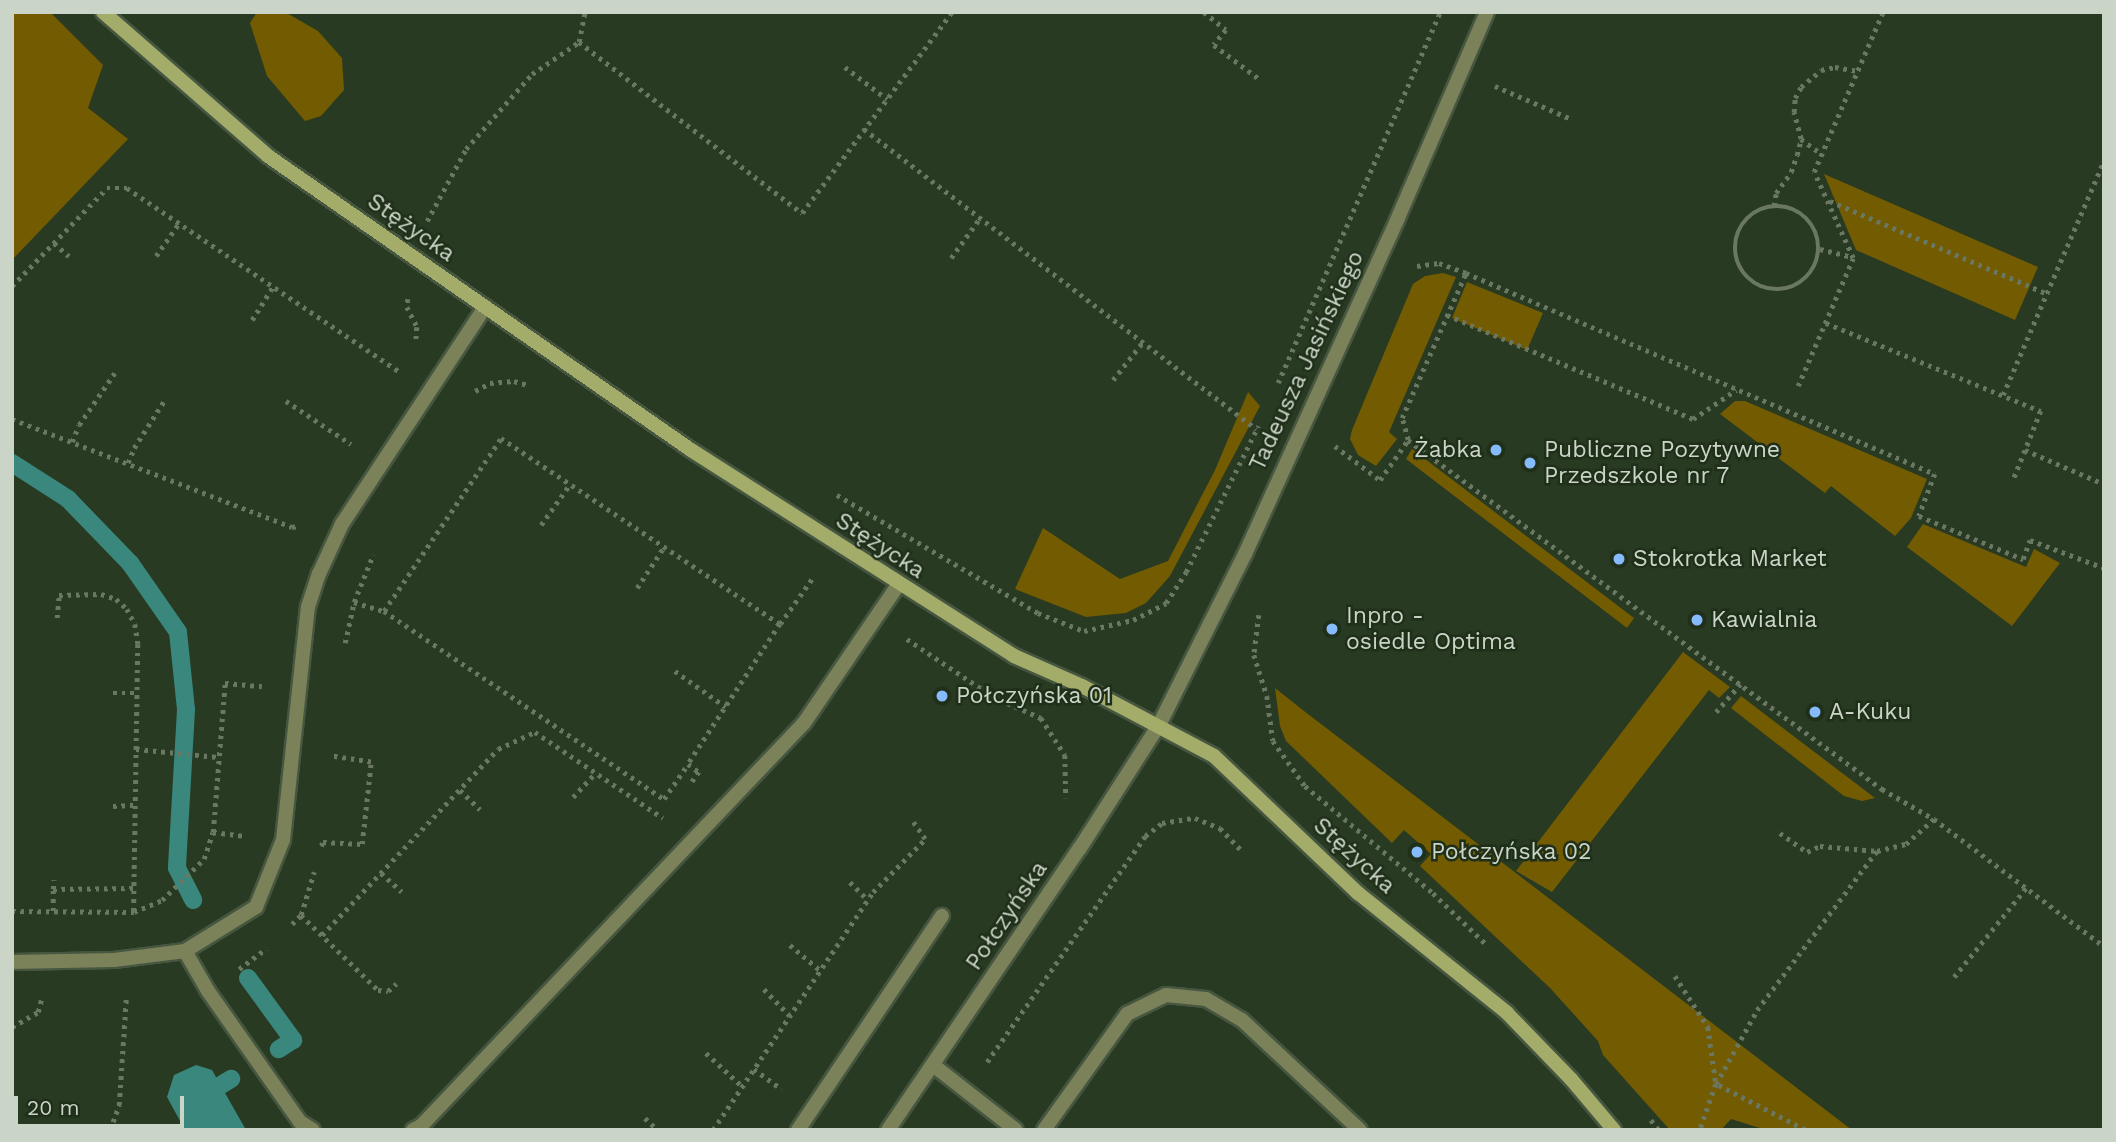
<!DOCTYPE html>
<html>
<head>
<meta charset="utf-8">
<style>
	body { margin:0 }
	#map { position:relative; width:2116px; height:1142px; overflow:hidden; background:#293a22; font-family:"Work Sans",sans-serif }
	div>[style] { position:absolute }
	[style*='--x'] { left:calc(var(--x)*1px); top:calc(var(--y)*1px); width:calc(var(--w)*1px); rotate:calc(var(--a)*1deg) }
	.green>* { inset:0; background:#725b01 }
	.water>* { inset:0; background:#39877d }
	.stream>* { height:18px; margin:-9px; padding:0 9px; transform-origin:9px; border-radius:9px; background:#39877d }
	.path>* { height:4.5px; margin-top:-2.25px; transform-origin:0; background:repeating-linear-gradient(90deg,#697763 0 3.5px,transparent 0 8.5px) }
	.path>.ring { margin:-2.25px; padding:0; box-sizing:content-box; background:none; border:4.5px solid #697763; border-radius:50% }
	.roads { filter:drop-shadow(2px 0 #465640) drop-shadow(-2px 0 #465640) drop-shadow(0 2px #465640) drop-shadow(0 -2px #465640) }
	.lane>* { height:14px; margin:-7px; padding:0 7px; transform-origin:7px; border-radius:7px; background:#7b8158 }
	.street>* { height:14px; margin:-7px; padding:0 7px; transform-origin:7px; border-radius:7px; background:#7b8158 }
	.secondary>* { height:14px; margin:-7px; padding:0 7px; transform-origin:7px; border-radius:7px; background:#a4ac6a }
	.dots>* { width:19px; height:19px; translate:-50% -50%; box-sizing:border-box; border:4px solid #1f2f19; border-radius:50% }
	span { translate:-50% -50%; white-space:nowrap; text-align:center; line-height:1.15; -webkit-text-stroke:5px #1f2f19; paint-order:stroke }
	.street-label { font-size:23px; color:#cbd5c7 }
	.poi-label { font-size:23px; color:#cbd5c7 }
	.right { translate:-100% -50%; text-align:right }
	.left { translate:0 -50%; text-align:left }
	.frame { position:absolute; inset:0; border:14px solid #cbd5c7; pointer-events:none }
	.scale { position:absolute; left:14px; top:1096px; width:170px; height:32px; box-sizing:border-box; border:4px solid #cbd5c7; border-top:0; padding-left:9px; font-size:21px; line-height:24px; white-space:nowrap; color:#cbd5c7; -webkit-text-stroke:5px #1f2f19; paint-order:stroke }
</style>
</head>
<body>
<div id="map">
	<div class="green">
		<i style="clip-path:polygon(12px 12px,50px 12px,103px 65px,88px 108px,128px 139px,12px 260px)"></i>
		<i style="clip-path:polygon(257px 12px,285px 12px,318px 31px,342px 58px,344px 90px,321px 116px,305px 121px,267px 76px,250px 23px)"></i>
		<i style="clip-path:polygon(1824px 174px,2038px 267px,2015px 320px,1856px 250px)"></i>
		<i style="clip-path:polygon(1443px 273px,1456px 277px,1389px 432px,1397px 439px,1376px 466px,1358px 455px,1350px 439px,1352px 430px,1413px 284px,1425px 276px)"></i>
		<i style="clip-path:polygon(1467px 282px,1543px 313px,1527px 350px,1452px 318px)"></i>
		<i style="clip-path:polygon(1248px 392px,1260px 406px,1170px 576px,1146px 603px,1126px 613px,1086px 617px,1015px 589px,1043px 528px,1120px 579px,1168px 561px,1215px 470px)"></i>
		<i style="clip-path:polygon(1735px 401px,1745px 401px,1927px 479px,1911px 518px,1895px 536px,1831px 486px,1825px 493px,1720px 414px)"></i>
		<i style="clip-path:polygon(1412px 449px,1634px 618px,1627px 628px,1406px 459px)"></i>
		<i style="clip-path:polygon(1923px 524px,2026px 567px,2034px 549px,2060px 563px,2012px 626px,1907px 547px)"></i>
		<i style="clip-path:polygon(1683px 652px,1730px 687px,1719px 698px,1709px 690px,1552px 892px,1516px 871px)"></i>
		<i style="clip-path:polygon(1275px 688px,1304px 711px,1852px 1130px,1766px 1130px,1731px 1119px,1721px 1130px,1670px 1130px,1603px 1055px,1598px 1041px,1550px 988px,1420px 866px,1431px 854px,1404px 830px,1392px 843px,1286px 741px,1280px 726px)"></i>
		<i style="clip-path:polygon(1741px 696px,1875px 798px,1862px 801px,1844px 796px,1731px 708px)"></i>
	</div>
	<div class="water">
		<i style="clip-path:polygon(196px 1065px,212px 1070px,246px 1130px,185px 1130px,167px 1097px,174px 1075px)"></i>
	</div>
	<div class="stream">
		<i style="--x:12;--y:463;--w:67;--a:32.7"></i>
		<i style="--x:68;--y:499;--w:89;--a:45.9"></i>
		<i style="--x:130;--y:563;--w:84;--a:55.2"></i>
		<i style="--x:178;--y:632;--w:78;--a:84.1"></i>
		<i style="--x:186;--y:710;--w:158;--a:93.3"></i>
		<i style="--x:177;--y:868;--w:36;--a:63"></i>
		<i style="--x:248;--y:978;--w:77;--a:54"></i>
		<i style="--x:293;--y:1040;--w:17;--a:147"></i>
		<i style="--x:221;--y:1085;--w:12;--a:-31"></i>
	</div>
	<div class="path">
		<i style="--x:1204;--y:12;--w:28;--a:39"></i>
		<i style="--x:1226;--y:30;--w:19;--a:129"></i>
		<i style="--x:1214;--y:45;--w:55;--a:36.9"></i>
		<i style="--x:579;--y:42;--w:31;--a:-79"></i>
		<i style="--x:845;--y:67;--w:53;--a:37.3"></i>
		<i style="--x:1495;--y:86;--w:81;--a:23.4"></i>
		<i style="--x:864;--y:129;--w:494;--a:37.4"></i>
		<i style="--x:1801;--y:139;--w:26;--a:36"></i>
		<i style="--x:1830;--y:201;--w:235;--a:23.1"></i>
		<i class="ring" style="left:1735px;top:206px;width:79.5px;height:79.5px"></i>
		<i style="--x:1774;--y:206;--w:13;--a:-81"></i>
		<i style="--x:1776;--y:193;--w:26;--a:-54"></i>
		<i style="--x:1791;--y:172;--w:18;--a:-71"></i>
		<i style="--x:1797;--y:155;--w:16;--a:-76"></i>
		<i style="--x:1801;--y:139;--w:28;--a:-105"></i>
		<i style="--x:1794;--y:112;--w:14;--a:-86"></i>
		<i style="--x:1795;--y:98;--w:13;--a:-61"></i>
		<i style="--x:1801;--y:87;--w:26;--a:-40"></i>
		<i style="--x:1821;--y:70;--w:14;--a:-12"></i>
		<i style="--x:1835;--y:67;--w:23;--a:10"></i>
		<i style="--x:427;--y:221;--w:82;--a:-61.6"></i>
		<i style="--x:466;--y:149;--w:100;--a:-48.7"></i>
		<i style="--x:532;--y:74;--w:57;--a:-34.2"></i>
		<i style="--x:579;--y:42;--w:281;--a:37.5"></i>
		<i style="--x:802;--y:213;--w:251;--a:-53.3"></i>
		<i style="--x:54;--y:243;--w:20;--a:41"></i>
		<i style="--x:1820;--y:249;--w:33;--a:14"></i>
		<i style="--x:156;--y:256;--w:40;--a:-55.1"></i>
		<i style="--x:951;--y:258;--w:49;--a:-54.1"></i>
		<i style="--x:1417;--y:266;--w:22;--a:-8"></i>
		<i style="--x:1439;--y:263;--w:29;--a:20"></i>
		<i style="--x:1466;--y:273;--w:510;--a:23.2"></i>
		<i style="--x:1935;--y:474;--w:45;--a:110.9"></i>
		<i style="--x:1919;--y:516;--w:113;--a:22.5"></i>
		<i style="--x:2023;--y:559;--w:20;--a:-70"></i>
		<i style="--x:2030;--y:540;--w:79;--a:20.7"></i>
		<i style="--x:12;--y:286;--w:136;--a:-45.9"></i>
		<i style="--x:107;--y:188;--w:20;--a:0"></i>
		<i style="--x:127;--y:188;--w:329;--a:34"></i>
		<i style="--x:408;--y:299;--w:8;--a:97"></i>
		<i style="--x:407;--y:307;--w:22;--a:63"></i>
		<i style="--x:417;--y:327;--w:14;--a:94"></i>
		<i style="--x:1447;--y:315;--w:267;--a:22.9"></i>
		<i style="--x:1693;--y:419;--w:52;--a:-34"></i>
		<i style="--x:252;--y:320;--w:39;--a:-58"></i>
		<i style="--x:1826;--y:323;--w:232;--a:22.3"></i>
		<i style="--x:2041;--y:411;--w:72;--a:111.9"></i>
		<i style="--x:1113;--y:380;--w:47;--a:-51.9"></i>
		<i style="--x:1278;--y:383;--w:405;--a:-66.4"></i>
		<i style="--x:1798;--y:386;--w:139;--a:-66.7"></i>
		<i style="--x:1853;--y:258;--w:94;--a:-114.4"></i>
		<i style="--x:1814;--y:172;--w:174;--a:-66.7"></i>
		<i style="--x:475;--y:391;--w:17;--a:-28"></i>
		<i style="--x:490;--y:383;--w:24;--a:-5"></i>
		<i style="--x:514;--y:381;--w:15;--a:16"></i>
		<i style="--x:2003;--y:395;--w:255;--a:-66.7"></i>
		<i style="--x:286;--y:401;--w:78;--a:33.5"></i>
		<i style="--x:12;--y:419;--w:300;--a:21.1"></i>
		<i style="--x:292;--y:527;--w:7;--a:-8"></i>
		<i style="--x:1408;--y:440;--w:23;--a:-105"></i>
		<i style="--x:1402;--y:418;--w:158;--a:-66.2"></i>
		<i style="--x:72;--y:442;--w:18;--a:-68"></i>
		<i style="--x:79;--y:425;--w:65;--a:-55.6"></i>
		<i style="--x:1335;--y:446;--w:56;--a:37.1"></i>
		<i style="--x:1380;--y:480;--w:49;--a:-55"></i>
		<i style="--x:1408;--y:440;--w:589;--a:36.36"></i>
		<i style="--x:1882;--y:789;--w:60;--a:30"></i>
		<i style="--x:1934;--y:819;--w:212;--a:36.8"></i>
		<i style="--x:2025;--y:450;--w:86;--a:23.3"></i>
		<i style="--x:128;--y:463;--w:16;--a:-68"></i>
		<i style="--x:134;--y:448;--w:56;--a:-57.4"></i>
		<i style="--x:837;--y:495;--w:233;--a:30.4"></i>
		<i style="--x:1038;--y:613;--w:49;--a:21.4"></i>
		<i style="--x:1084;--y:631;--w:50;--a:-12.7"></i>
		<i style="--x:1133;--y:620;--w:37;--a:-27"></i>
		<i style="--x:1166;--y:603;--w:37;--a:-57"></i>
		<i style="--x:1186;--y:572;--w:163;--a:-63.7"></i>
		<i style="--x:541;--y:525;--w:50;--a:-54.7"></i>
		<i style="--x:637;--y:588;--w:49;--a:-56.6"></i>
		<i style="--x:354;--y:602;--w:31;--a:17"></i>
		<i style="--x:384;--y:611;--w:337;--a:33.9"></i>
		<i style="--x:664;--y:799;--w:42;--a:-55.6"></i>
		<i style="--x:688;--y:764;--w:14;--a:36"></i>
		<i style="--x:699;--y:772;--w:12;--a:125"></i>
		<i style="--x:384;--y:611;--w:209;--a:-55.9"></i>
		<i style="--x:501;--y:438;--w:335;--a:33.7"></i>
		<i style="--x:780;--y:624;--w:168;--a:123.3"></i>
		<i style="--x:1259;--y:615;--w:40;--a:97.1"></i>
		<i style="--x:1254;--y:655;--w:43;--a:72.4"></i>
		<i style="--x:1267;--y:696;--w:45;--a:82.4"></i>
		<i style="--x:1273;--y:741;--w:55;--a:54.6"></i>
		<i style="--x:1305;--y:786;--w:167;--a:39.9"></i>
		<i style="--x:1433;--y:893;--w:75;--a:43.9"></i>
		<i style="--x:57;--y:618;--w:23;--a:-85"></i>
		<i style="--x:59;--y:595;--w:42;--a:-1.4"></i>
		<i style="--x:101;--y:594;--w:16;--a:18"></i>
		<i style="--x:116;--y:599;--w:15;--a:42"></i>
		<i style="--x:127;--y:609;--w:17;--a:62"></i>
		<i style="--x:135;--y:624;--w:20;--a:81"></i>
		<i style="--x:138;--y:644;--w:268;--a:90.9"></i>
		<i style="--x:780;--y:624;--w:59;--a:-54.7"></i>
		<i style="--x:907;--y:639;--w:102;--a:33.8"></i>
		<i style="--x:992;--y:696;--w:54;--a:24.2"></i>
		<i style="--x:1041;--y:718;--w:44;--a:57"></i>
		<i style="--x:1065;--y:755;--w:43;--a:88.7"></i>
		<i style="--x:345;--y:643;--w:42;--a:-77.6"></i>
		<i style="--x:354;--y:602;--w:51;--a:-68"></i>
		<i style="--x:675;--y:671;--w:62;--a:35.2"></i>
		<i style="--x:113;--y:693;--w:23;--a:0"></i>
		<i style="--x:1716;--y:712;--w:37;--a:-49"></i>
		<i style="--x:136;--y:749;--w:82;--a:5.6"></i>
		<i style="--x:460;--y:790;--w:28;--a:44"></i>
		<i style="--x:573;--y:797;--w:33;--a:-47"></i>
		<i style="--x:113;--y:806;--w:22;--a:-3"></i>
		<i style="--x:213;--y:832;--w:32;--a:7"></i>
		<i style="--x:1780;--y:833;--w:33;--a:35"></i>
		<i style="--x:1807;--y:852;--w:14;--a:-25"></i>
		<i style="--x:1820;--y:846;--w:57;--a:5"></i>
		<i style="--x:1877;--y:851;--w:30;--a:-14"></i>
		<i style="--x:1906;--y:844;--w:38;--a:-42"></i>
		<i style="--x:321;--y:846;--w:4;--a:-63"></i>
		<i style="--x:323;--y:842;--w:39;--a:3"></i>
		<i style="--x:362;--y:844;--w:82;--a:-83.7"></i>
		<i style="--x:371;--y:762;--w:40;--a:-171.5"></i>
		<i style="--x:381;--y:873;--w:28;--a:42"></i>
		<i style="--x:850;--y:882;--w:25;--a:45"></i>
		<i style="--x:53;--y:889;--w:9;--a:-84"></i>
		<i style="--x:12;--y:911;--w:122;--a:0.5"></i>
		<i style="--x:134;--y:912;--w:30;--a:-23"></i>
		<i style="--x:162;--y:900;--w:59;--a:-44.3"></i>
		<i style="--x:204;--y:859;--w:28;--a:-72"></i>
		<i style="--x:213;--y:832;--w:149;--a:-85.4"></i>
		<i style="--x:225;--y:683;--w:37;--a:5"></i>
		<i style="--x:53;--y:911;--w:22;--a:-90"></i>
		<i style="--x:53;--y:889;--w:81;--a:-0.7"></i>
		<i style="--x:301;--y:915;--w:107;--a:44.2"></i>
		<i style="--x:378;--y:990;--w:10;--a:6"></i>
		<i style="--x:388;--y:991;--w:11;--a:-41"></i>
		<i style="--x:292;--y:924;--w:13;--a:-45"></i>
		<i style="--x:301;--y:915;--w:45;--a:-73.2"></i>
		<i style="--x:322;--y:935;--w:256;--a:-46.6"></i>
		<i style="--x:498;--y:749;--w:41;--a:-24.7"></i>
		<i style="--x:535;--y:732;--w:154;--a:33.9"></i>
		<i style="--x:790;--y:945;--w:40;--a:40"></i>
		<i style="--x:239;--y:969;--w:34;--a:-37"></i>
		<i style="--x:1675;--y:976;--w:61;--a:57.1"></i>
		<i style="--x:1708;--y:1027;--w:58;--a:82"></i>
		<i style="--x:1716;--y:1084;--w:49;--a:109.2"></i>
		<i style="--x:1954;--y:977;--w:116;--a:-51"></i>
		<i style="--x:764;--y:989;--w:37;--a:46"></i>
		<i style="--x:12;--y:1027;--w:30;--a:-30"></i>
		<i style="--x:38;--y:1012;--w:16;--a:-75"></i>
		<i style="--x:706;--y:1053;--w:49;--a:42.5"></i>
		<i style="--x:987;--y:1062;--w:276;--a:-55"></i>
		<i style="--x:1145;--y:836;--w:21;--a:-37"></i>
		<i style="--x:1162;--y:823;--w:33;--a:-9"></i>
		<i style="--x:1195;--y:818;--w:27;--a:22"></i>
		<i style="--x:1220;--y:828;--w:30;--a:46"></i>
		<i style="--x:754;--y:1069;--w:34;--a:36"></i>
		<i style="--x:645;--y:1118;--w:18;--a:43"></i>
		<i style="--x:1651;--y:1120;--w:13;--a:51"></i>
		<i style="--x:110;--y:1130;--w:27;--a:-70"></i>
		<i style="--x:119;--y:1105;--w:106;--a:-86.2"></i>
		<i style="--x:713;--y:1130;--w:287;--a:-56.1"></i>
		<i style="--x:873;--y:892;--w:74;--a:-45.5"></i>
		<i style="--x:925;--y:839;--w:21;--a:-125"></i>
		<i style="--x:1805;--y:1130;--w:100;--a:-152.7"></i>
		<i style="--x:1716;--y:1084;--w:85;--a:-61"></i>
		<i style="--x:1757;--y:1010;--w:199;--a:-53"></i>
	</div>
	<div class="roads">
		<div class="lane">
			<i style="--x:185;--y:951;--w:46;--a:60.1"></i>
			<i style="--x:208;--y:991;--w:160;--a:54.9"></i>
			<i style="--x:300;--y:1122;--w:15;--a:32"></i>
			<i style="--x:12;--y:962;--w:102;--a:-1.1"></i>
			<i style="--x:114;--y:960;--w:72;--a:-7.2"></i>
			<i style="--x:185;--y:951;--w:84;--a:-31.8"></i>
			<i style="--x:256;--y:907;--w:72;--a:-68.1"></i>
			<i style="--x:283;--y:840;--w:234;--a:-83.9"></i>
			<i style="--x:308;--y:607;--w:35;--a:-72"></i>
			<i style="--x:319;--y:574;--w:55;--a:-65.3"></i>
			<i style="--x:342;--y:524;--w:260;--a:-56.6"></i>
			<i style="--x:933;--y:1065;--w:105;--a:38.1"></i>
			<i style="--x:413;--y:1130;--w:9;--a:-27"></i>
			<i style="--x:421;--y:1126;--w:556;--a:-46.46"></i>
			<i style="--x:804;--y:723;--w:167;--a:-55.7"></i>
			<i style="--x:798;--y:1130;--w:258;--a:-56.1"></i>
			<i style="--x:1044;--y:1130;--w:143;--a:-54.4"></i>
			<i style="--x:1127;--y:1014;--w:43;--a:-26"></i>
			<i style="--x:1166;--y:995;--w:40;--a:5.7"></i>
			<i style="--x:1206;--y:999;--w:42;--a:30.3"></i>
			<i style="--x:1242;--y:1020;--w:161;--a:43"></i>
		</div>
		<div class="street">
			<i style="--x:888;--y:1130;--w:341;--a:-55.8"></i>
			<i style="--x:1080;--y:848;--w:146;--a:-57.3"></i>
			<i style="--x:1159;--y:725;--w:191;--a:-63.3"></i>
			<i style="--x:1245;--y:554;--w:367;--a:-65.5"></i>
			<i style="--x:1397;--y:220;--w:227;--a:-66.6"></i>
		</div>
		<div class="secondary">
			<i style="--x:103;--y:12;--w:219;--a:41.1"></i>
			<i style="--x:268;--y:156;--w:515;--a:34.8"></i>
			<i style="--x:691;--y:450;--w:383;--a:32.5"></i>
			<i style="--x:1014;--y:656;--w:74;--a:23.8"></i>
			<i style="--x:1082;--y:686;--w:149;--a:27.9"></i>
			<i style="--x:1214;--y:756;--w:199;--a:43.6"></i>
			<i style="--x:1358;--y:893;--w:191;--a:38.8"></i>
			<i style="--x:1507;--y:1013;--w:92;--a:45.9"></i>
			<i style="--x:1571;--y:1079;--w:67;--a:49.9"></i>
		</div>
	</div>
	<div class="dots">
		<i style="left:1496px;top:450px;background:#86bbfb"></i>
		<i style="left:1530px;top:463px;background:#86bbfb"></i>
		<i style="left:1619px;top:559px;background:#86bbfb"></i>
		<i style="left:1697px;top:620px;background:#86bbfb"></i>
		<i style="left:1332px;top:629px;background:#86bbfb"></i>
		<i style="left:942px;top:696px;background:#86bbfb"></i>
		<i style="left:1815px;top:712px;background:#86bbfb"></i>
		<i style="left:1417px;top:852px;background:#86bbfb"></i>
	</div>
	<div class="street-label">
		<span style="left:411px;top:228px;rotate:35deg">Stężycka</span>
		<span style="left:1307px;top:361px;rotate:-65deg">Tadeusza Jasińskiego</span>
		<span style="left:880px;top:546px;rotate:33deg">Stężycka</span>
		<span style="left:1354px;top:856px;rotate:42deg">Stężycka</span>
		<span style="left:1007px;top:916px;rotate:-56deg">Połczyńska</span>
	</div>
	<div class="poi-label">
		<span class="right" style="left:1482px;top:450px">Żabka</span>
		<span class="left" style="left:1544px;top:463px">Publiczne Pozytywne<br>Przedszkole nr 7</span>
		<span class="left" style="left:1633px;top:559px">Stokrotka Market</span>
		<span class="left" style="left:1346px;top:629px">Inpro -<br>osiedle Optima</span>
		<span class="left" style="left:1711px;top:620px">Kawialnia</span>
		<span class="left" style="left:956px;top:696px">Połczyńska 01</span>
		<span class="left" style="left:1829px;top:712px">A-Kuku</span>
		<span class="left" style="left:1431px;top:852px">Połczyńska 02</span>
	</div>
	<div class="frame"></div>
	<div class="scale">20 m</div>
</div>
</body>
</html>
